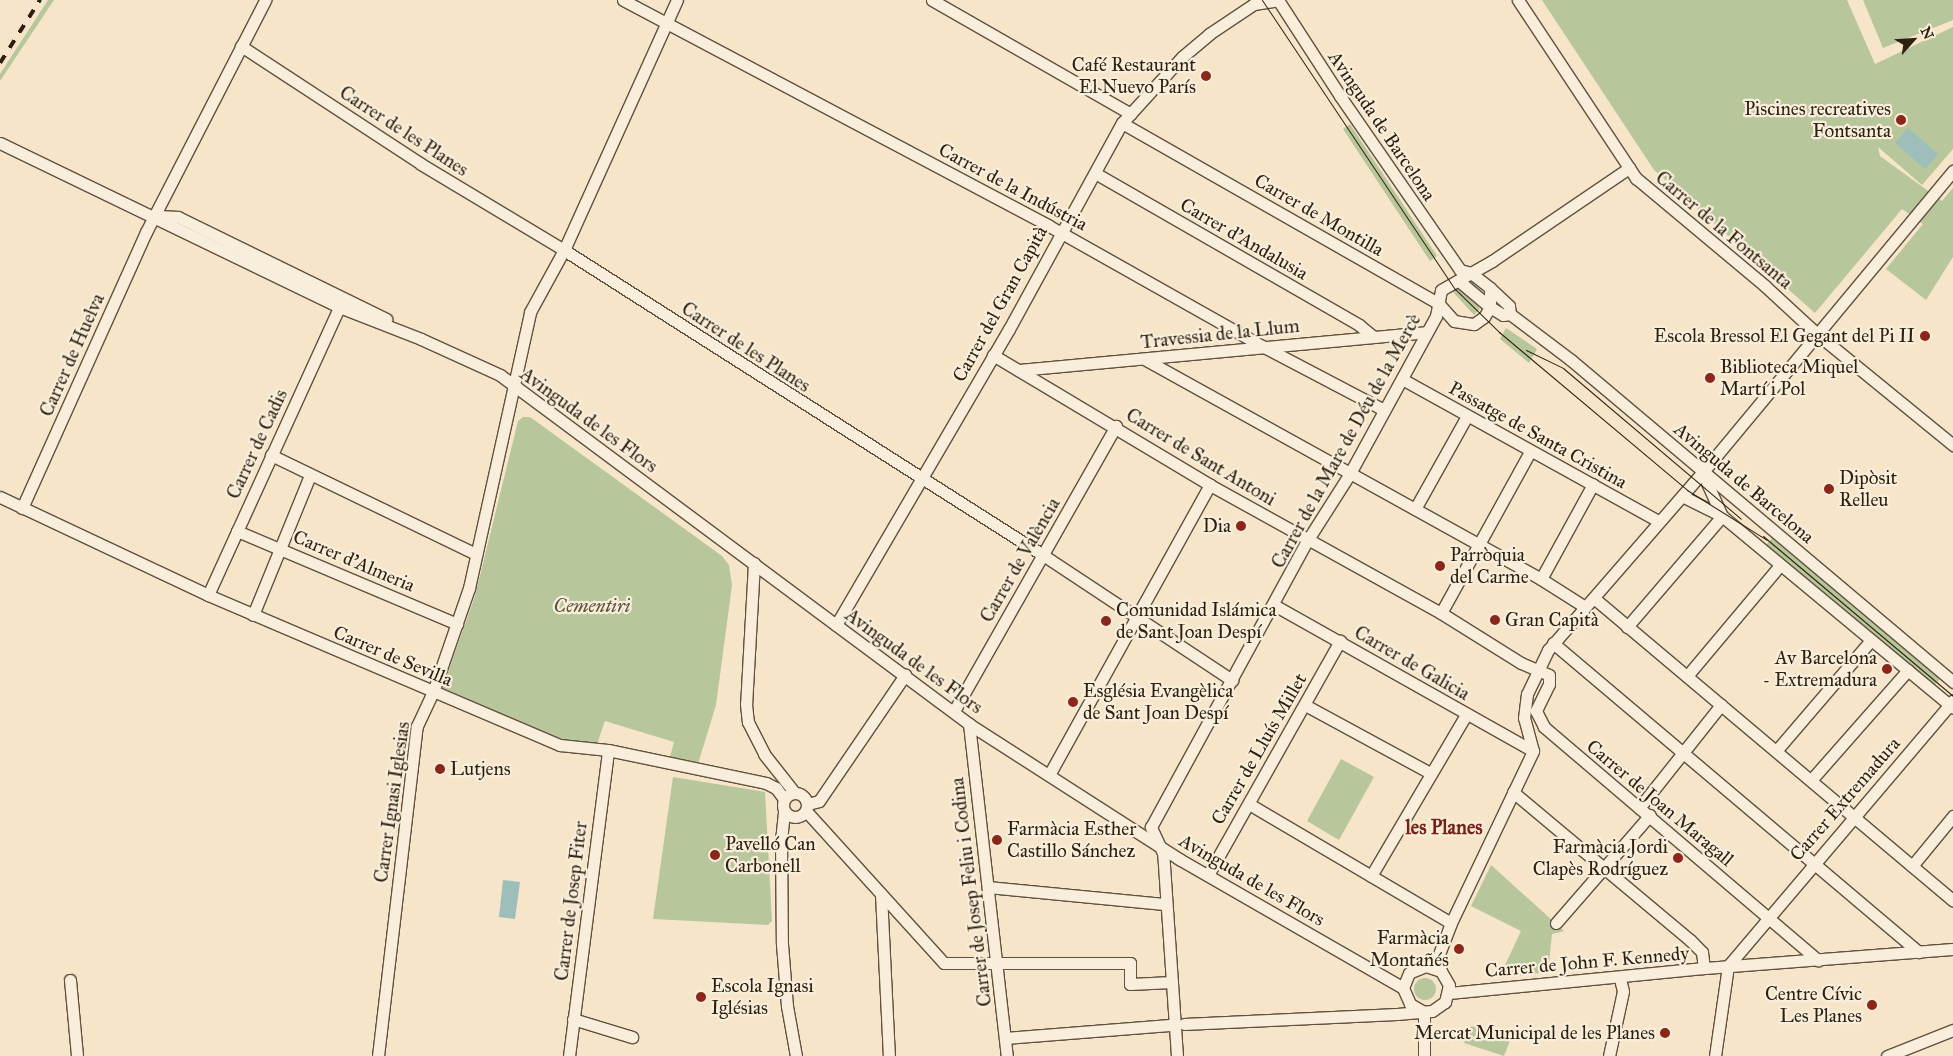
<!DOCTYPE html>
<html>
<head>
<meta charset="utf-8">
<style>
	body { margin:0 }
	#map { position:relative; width:1953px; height:1056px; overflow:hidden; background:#f6e5c9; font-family:"IM FELL Great Primer",serif }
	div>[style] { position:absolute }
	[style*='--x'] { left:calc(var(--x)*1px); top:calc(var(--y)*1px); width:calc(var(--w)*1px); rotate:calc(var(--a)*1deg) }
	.green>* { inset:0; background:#b7c69b }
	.round { border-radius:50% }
	.water>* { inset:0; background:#9dbebb }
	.roads { filter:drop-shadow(1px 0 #60513e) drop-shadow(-1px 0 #60513e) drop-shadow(0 1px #60513e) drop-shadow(0 -1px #60513e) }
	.street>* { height:11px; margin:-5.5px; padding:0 5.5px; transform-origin:5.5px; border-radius:5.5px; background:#f9eedc }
	.street>.ring { margin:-5.5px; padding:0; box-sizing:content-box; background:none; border:11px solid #f9eedc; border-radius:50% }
	.tram>* { height:1px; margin:-0.5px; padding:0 0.5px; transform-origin:0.5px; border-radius:0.5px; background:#2e200f }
	.rail>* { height:4px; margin-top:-2px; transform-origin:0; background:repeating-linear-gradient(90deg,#2e200f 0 9px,transparent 0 18px) }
	.dots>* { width:14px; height:14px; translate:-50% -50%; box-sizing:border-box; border:2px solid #f9eedc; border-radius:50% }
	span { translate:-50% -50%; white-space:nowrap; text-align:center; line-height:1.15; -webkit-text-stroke:4.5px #f9eedc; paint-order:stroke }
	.poi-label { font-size:19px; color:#2e200f }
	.right { translate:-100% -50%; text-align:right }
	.left { translate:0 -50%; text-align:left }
	.street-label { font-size:19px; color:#2e200f }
	.park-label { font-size:19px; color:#575239; font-style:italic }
	.neighbourhood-label { font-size:20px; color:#7a1f14; font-weight:700 }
	.north { position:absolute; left:1888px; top:15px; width:50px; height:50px; -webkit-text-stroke:4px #f9eedc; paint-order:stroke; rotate:64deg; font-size:14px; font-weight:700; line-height:20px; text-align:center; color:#2e200f }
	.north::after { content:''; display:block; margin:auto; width:18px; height:22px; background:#2e200f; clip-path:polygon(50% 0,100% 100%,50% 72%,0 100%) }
</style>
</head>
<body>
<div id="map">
	<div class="green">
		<i style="clip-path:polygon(48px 0,54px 0,0 81px,0 74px)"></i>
		<i style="clip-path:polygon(1542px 0,1847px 0,1875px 64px,1953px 27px,1953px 149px,1922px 185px,1878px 147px,1880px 156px,1942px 201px,1953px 188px,1953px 257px,1926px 300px,1886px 269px,1923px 224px,1902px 209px,1815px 313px,1654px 170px)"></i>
		<i style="clip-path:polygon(1863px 0,1953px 0,1953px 20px,1883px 48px)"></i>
		<i style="clip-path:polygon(1350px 124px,1437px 256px,1430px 261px,1343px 129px)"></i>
		<i style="clip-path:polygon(1459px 286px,1480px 309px,1474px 315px,1453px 292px)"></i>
		<i style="clip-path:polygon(1506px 328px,1537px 349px,1529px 363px,1500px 339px)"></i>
		<i style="clip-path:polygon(523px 417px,530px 417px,722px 556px,729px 565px,732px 585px,716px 705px,697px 767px,670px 757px,674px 742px,605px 721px,597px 744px,551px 737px,442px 689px,475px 596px,518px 421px)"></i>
		<i style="clip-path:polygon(1772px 538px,1940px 679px,1934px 686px,1766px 545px)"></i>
		<i style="clip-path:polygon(1341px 759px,1374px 777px,1339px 840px,1307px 821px)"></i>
		<i style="clip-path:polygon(673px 777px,765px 792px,772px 921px,768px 925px,653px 919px)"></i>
		<i style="clip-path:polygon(1491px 865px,1564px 931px,1552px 934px,1548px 972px,1499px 978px,1521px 931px,1471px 906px)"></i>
		<i class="round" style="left:1414px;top:978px;width:22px;height:22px"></i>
		<i style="clip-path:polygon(1471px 1026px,1511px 1038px,1504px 1056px,1464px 1043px)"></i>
	</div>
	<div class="water">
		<i style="clip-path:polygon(1908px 128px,1938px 154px,1925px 169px,1895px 143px)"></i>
		<i style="clip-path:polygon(503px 880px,520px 882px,515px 919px,499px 917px)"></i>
	</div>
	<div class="roads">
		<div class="street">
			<i style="--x:623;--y:0;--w:482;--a:27.9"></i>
			<i style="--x:1049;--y:226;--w:244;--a:29.4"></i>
			<i style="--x:1262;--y:346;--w:138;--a:27.7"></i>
			<i style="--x:932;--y:0;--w:229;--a:29.8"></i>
			<i style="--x:1278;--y:0;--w:114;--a:57.1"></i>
			<i style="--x:1340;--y:96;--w:211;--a:55.4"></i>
			<i style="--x:1460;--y:270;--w:11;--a:15"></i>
			<i style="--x:1471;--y:273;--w:24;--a:38"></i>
			<i style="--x:1490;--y:288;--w:26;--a:43"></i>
			<i style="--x:1509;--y:306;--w:8;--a:83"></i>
			<i style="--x:1518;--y:0;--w:214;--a:56.5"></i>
			<i style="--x:1636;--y:178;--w:168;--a:39.9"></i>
			<i style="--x:1765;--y:286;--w:71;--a:42.7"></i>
			<i style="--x:1817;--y:334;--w:176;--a:39.2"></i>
			<i style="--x:241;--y:46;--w:215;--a:33.2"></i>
			<i style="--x:421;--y:164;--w:167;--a:31"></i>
			<i style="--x:564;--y:250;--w:568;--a:32.49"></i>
			<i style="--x:1043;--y:555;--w:227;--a:33.5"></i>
			<i style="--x:1122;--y:123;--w:364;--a:29.7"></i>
			<i style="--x:1438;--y:303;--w:24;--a:48"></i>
			<i style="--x:1454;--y:321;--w:20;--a:9"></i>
			<i style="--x:1474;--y:324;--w:12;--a:-35"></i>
			<i style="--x:1484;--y:317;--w:12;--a:-59"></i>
			<i style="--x:1490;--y:307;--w:19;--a:-90"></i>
			<i style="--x:0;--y:143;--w:377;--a:25.8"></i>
			<i style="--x:339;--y:307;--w:88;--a:21.3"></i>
			<i style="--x:421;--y:339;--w:87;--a:24.5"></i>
			<i style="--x:500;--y:375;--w:585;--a:36.65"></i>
			<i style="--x:969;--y:724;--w:250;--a:32.7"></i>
			<i style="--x:1179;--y:859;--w:258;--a:29.9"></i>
			<i style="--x:1095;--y:173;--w:305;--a:29.9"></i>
			<i style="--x:1359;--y:325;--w:19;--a:39"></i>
			<i style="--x:158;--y:216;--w:20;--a:3"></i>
			<i style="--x:178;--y:217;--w:232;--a:26.1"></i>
			<i style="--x:1459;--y:281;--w:40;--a:40"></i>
			<i style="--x:1490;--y:307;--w:15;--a:32"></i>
			<i style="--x:1503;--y:315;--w:7;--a:-8"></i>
			<i style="--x:1510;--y:314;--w:76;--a:37"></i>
			<i style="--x:1571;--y:360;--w:500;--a:40.1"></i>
			<i style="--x:993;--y:355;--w:253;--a:30.9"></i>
			<i style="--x:1210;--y:485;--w:264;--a:29"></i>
			<i style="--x:1441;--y:613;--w:94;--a:32"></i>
			<i style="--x:1521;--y:663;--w:30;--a:23"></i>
			<i style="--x:1549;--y:675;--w:9;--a:90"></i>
			<i style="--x:1549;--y:684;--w:30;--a:116"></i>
			<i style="--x:1536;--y:711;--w:18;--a:63"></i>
			<i style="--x:1544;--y:727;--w:360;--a:40.4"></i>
			<i style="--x:1146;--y:360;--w:452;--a:29"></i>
			<i style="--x:1541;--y:579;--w:52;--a:32.5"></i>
			<i style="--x:1019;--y:370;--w:408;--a:-5.3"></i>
			<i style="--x:1402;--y:379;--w:293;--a:29"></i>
			<i style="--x:271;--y:455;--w:228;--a:25.8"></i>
			<i style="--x:1703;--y:474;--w:46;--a:65.7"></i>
			<i style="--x:1682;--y:496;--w:45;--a:26.6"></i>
			<i style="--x:1722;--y:516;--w:300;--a:39.7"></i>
			<i style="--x:0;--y:497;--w:230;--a:25.2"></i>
			<i style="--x:208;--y:595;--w:383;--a:23.1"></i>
			<i style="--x:560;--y:745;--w:48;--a:5.9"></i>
			<i style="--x:608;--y:750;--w:161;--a:11.8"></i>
			<i style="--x:766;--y:783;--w:11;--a:27"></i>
			<i style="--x:776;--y:788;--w:14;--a:54"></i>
			<i style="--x:22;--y:508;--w:303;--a:-65.8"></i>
			<i style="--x:146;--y:232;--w:261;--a:-62.8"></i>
			<i style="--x:1415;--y:509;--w:107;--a:-60.8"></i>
			<i style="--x:237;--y:531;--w:239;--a:22.9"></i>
			<i style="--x:754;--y:563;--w:141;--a:93.2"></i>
			<i style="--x:746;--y:704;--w:18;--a:84"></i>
			<i style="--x:748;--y:722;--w:36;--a:63"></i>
			<i style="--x:764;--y:754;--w:48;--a:51.7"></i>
			<i style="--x:1541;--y:579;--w:108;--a:-61.3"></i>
			<i style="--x:208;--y:595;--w:316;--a:-65.5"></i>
			<i style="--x:1595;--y:599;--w:468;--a:40.1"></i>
			<i style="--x:1274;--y:605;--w:297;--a:29.4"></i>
			<i style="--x:1441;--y:613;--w:184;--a:-61.1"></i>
			<i style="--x:253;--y:615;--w:151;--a:-67.8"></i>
			<i style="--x:836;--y:625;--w:343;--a:-59.7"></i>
			<i style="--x:1009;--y:329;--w:235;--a:-61.3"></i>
			<i style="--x:1122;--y:123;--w:89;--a:-47.7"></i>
			<i style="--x:1182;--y:57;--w:35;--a:-40"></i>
			<i style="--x:1209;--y:34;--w:54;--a:-33.7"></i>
			<i style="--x:1254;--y:4;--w:24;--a:-9"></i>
			<i style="--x:1627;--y:627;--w:146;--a:-49.4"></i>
			<i style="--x:1553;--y:643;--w:479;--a:40.2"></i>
			<i style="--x:1687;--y:676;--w:145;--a:-50"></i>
			<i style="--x:1305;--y:705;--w:142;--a:28.5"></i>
			<i style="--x:954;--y:711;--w:328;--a:-60.4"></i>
			<i style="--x:969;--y:724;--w:334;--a:83.5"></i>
			<i style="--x:1533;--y:751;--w:34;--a:-105"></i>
			<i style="--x:1524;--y:718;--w:24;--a:-83"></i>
			<i style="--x:1527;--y:694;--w:49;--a:-64.5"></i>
			<i style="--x:1548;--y:650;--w:235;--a:-49"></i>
			<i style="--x:1702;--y:473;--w:393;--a:-50.3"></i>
			<i style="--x:1776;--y:751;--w:146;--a:-49.4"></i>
			<i style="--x:1049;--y:775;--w:332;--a:-61"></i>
			<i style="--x:1812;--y:779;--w:145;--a:-48.6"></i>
			<i style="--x:1513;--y:792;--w:231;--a:39.9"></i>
			<i style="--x:1690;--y:940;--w:17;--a:45"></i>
			<i style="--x:1702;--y:952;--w:16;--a:83"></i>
			<i class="ring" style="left:783px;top:793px;width:13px;height:13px"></i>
			<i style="--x:808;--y:804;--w:11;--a:-15"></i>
			<i style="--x:819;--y:801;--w:153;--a:-55.7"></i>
			<i style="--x:1249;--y:804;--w:234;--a:30.5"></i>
			<i style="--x:1639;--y:808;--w:132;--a:-51.5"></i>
			<i style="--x:806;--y:811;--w:205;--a:47.8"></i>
			<i style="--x:944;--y:963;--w:186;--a:0"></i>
			<i style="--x:1130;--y:963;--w:21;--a:90"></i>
			<i style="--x:1130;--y:984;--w:42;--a:-2.7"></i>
			<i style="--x:784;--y:812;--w:27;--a:96"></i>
			<i style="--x:781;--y:839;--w:105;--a:89.5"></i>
			<i style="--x:782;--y:944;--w:62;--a:85.4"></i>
			<i style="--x:787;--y:1006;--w:51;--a:79.8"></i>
			<i style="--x:1912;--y:866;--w:65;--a:-50.6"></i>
			<i style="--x:1208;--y:875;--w:269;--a:-60.6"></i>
			<i style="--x:1371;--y:876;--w:187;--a:-59.5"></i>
			<i style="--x:988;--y:887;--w:179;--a:5.5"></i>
			<i style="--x:881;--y:894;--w:162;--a:87.2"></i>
			<i style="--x:1556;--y:923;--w:143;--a:-49"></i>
			<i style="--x:1728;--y:966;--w:348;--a:-49.7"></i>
			<i style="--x:1434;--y:967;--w:47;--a:-68.9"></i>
			<i style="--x:1451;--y:923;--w:191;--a:-64.5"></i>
			<i style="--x:70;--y:980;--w:76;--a:84.7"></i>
			<i style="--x:1449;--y:993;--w:256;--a:-5.6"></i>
			<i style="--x:1704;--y:968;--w:250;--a:-4.4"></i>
			<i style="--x:573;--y:1019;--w:62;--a:17"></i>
			<i style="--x:1184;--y:1024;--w:213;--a:-2.7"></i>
			<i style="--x:1397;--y:1014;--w:35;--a:-5"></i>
			<i style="--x:1432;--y:1011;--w:16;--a:-35"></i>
			<i style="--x:1445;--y:1002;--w:17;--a:-77"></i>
			<i style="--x:1449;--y:985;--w:16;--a:-120"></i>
			<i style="--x:1441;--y:971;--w:16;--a:-162"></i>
			<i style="--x:1426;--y:966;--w:18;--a:158"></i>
			<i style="--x:1409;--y:973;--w:16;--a:112"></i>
			<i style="--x:1403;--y:988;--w:17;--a:66"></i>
			<i style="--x:1410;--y:1004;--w:16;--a:30"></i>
			<i style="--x:1005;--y:1038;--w:165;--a:-4.5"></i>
			<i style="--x:378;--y:1056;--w:332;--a:-83.3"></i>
			<i style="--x:417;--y:726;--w:38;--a:-65"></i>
			<i style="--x:433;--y:692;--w:110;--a:-70.9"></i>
			<i style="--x:469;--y:588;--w:283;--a:-77.5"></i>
			<i style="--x:530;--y:312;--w:71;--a:-61.3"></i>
			<i style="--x:564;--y:250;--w:274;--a:-65.7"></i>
			<i style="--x:569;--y:1056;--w:308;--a:-82.7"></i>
			<i style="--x:1177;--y:1056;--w:203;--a:-93.9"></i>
			<i style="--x:1163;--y:853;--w:29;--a:-115"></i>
			<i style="--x:1151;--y:827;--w:326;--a:-61.4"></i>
			<i style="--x:1307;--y:541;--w:78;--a:-57.5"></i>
			<i style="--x:1349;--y:475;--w:181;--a:-61.3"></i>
			<i style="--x:1436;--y:316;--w:26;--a:-79"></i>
			<i style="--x:1441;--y:290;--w:59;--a:-29.6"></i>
			<i style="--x:1492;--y:261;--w:166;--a:-34.2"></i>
			<i style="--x:1424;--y:1056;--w:44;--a:-90"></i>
			<i style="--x:1609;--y:1056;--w:66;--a:-77.8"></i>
			<i style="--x:1623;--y:991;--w:12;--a:-104"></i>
			<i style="--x:1715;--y:1056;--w:91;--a:-81.8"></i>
			<i style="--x:1887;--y:1056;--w:71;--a:-21.5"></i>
		</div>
	</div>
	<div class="tram">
		<i style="--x:1262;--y:0;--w:348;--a:56.3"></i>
		<i style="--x:1455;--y:289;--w:62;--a:44.3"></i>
		<i style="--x:1499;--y:332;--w:246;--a:40"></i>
		<i style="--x:1687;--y:490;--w:94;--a:32"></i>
		<i style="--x:1526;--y:350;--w:41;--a:25.9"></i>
		<i style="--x:1563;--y:368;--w:233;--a:40.3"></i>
		<i style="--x:1763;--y:536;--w:248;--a:40.1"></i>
	</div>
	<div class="rail">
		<i style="--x:0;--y:63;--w:75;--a:-57.6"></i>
	</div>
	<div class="dots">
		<i style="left:1206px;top:76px;background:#8f2418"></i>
		<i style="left:1901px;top:120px;background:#8f2418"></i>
		<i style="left:1925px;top:336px;background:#8f2418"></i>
		<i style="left:1710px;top:378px;background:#8f2418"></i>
		<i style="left:1829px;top:489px;background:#8f2418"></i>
		<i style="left:1241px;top:526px;background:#8f2418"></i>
		<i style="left:1440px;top:566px;background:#8f2418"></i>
		<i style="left:1495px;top:620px;background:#8f2418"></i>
		<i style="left:1106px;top:621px;background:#8f2418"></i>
		<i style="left:1887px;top:669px;background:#8f2418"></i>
		<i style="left:1073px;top:702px;background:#8f2418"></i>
		<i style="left:440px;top:769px;background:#8f2418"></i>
		<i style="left:997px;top:840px;background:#8f2418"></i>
		<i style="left:715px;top:855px;background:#8f2418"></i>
		<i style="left:1678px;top:858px;background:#8f2418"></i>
		<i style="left:1459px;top:949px;background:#8f2418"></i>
		<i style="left:701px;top:997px;background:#8f2418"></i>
		<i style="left:1872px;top:1005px;background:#8f2418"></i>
		<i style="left:1665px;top:1033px;background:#8f2418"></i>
	</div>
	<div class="poi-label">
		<span class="right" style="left:1196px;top:76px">Café Restaurant<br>El Nuevo París</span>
		<span class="right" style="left:1891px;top:120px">Piscines recreatives<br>Fontsanta</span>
		<span class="right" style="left:1915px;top:336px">Escola Bressol El Gegant del Pi II</span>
		<span class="left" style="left:1720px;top:378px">Biblioteca Miquel<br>Martí i Pol</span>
		<span class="left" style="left:1839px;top:489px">Dipòsit<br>Relleu</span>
		<span class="right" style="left:1231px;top:526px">Dia</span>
		<span class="left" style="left:1450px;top:566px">Parròquia<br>del Carme</span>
		<span class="left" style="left:1116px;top:621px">Comunidad Islámica<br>de Sant Joan Despí</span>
		<span class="left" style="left:1505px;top:620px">Gran Capità</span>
		<span class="right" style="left:1877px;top:669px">Av Barcelona<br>- Extremadura</span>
		<span class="left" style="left:1083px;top:702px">Església Evangèlica<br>de Sant Joan Despí</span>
		<span class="left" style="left:450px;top:769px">Lutjens</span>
		<span class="left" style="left:1007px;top:840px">Farmàcia Esther<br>Castillo Sánchez</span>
		<span class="left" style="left:725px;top:855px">Pavelló Can<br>Carbonell</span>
		<span class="right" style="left:1668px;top:858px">Farmàcia Jordi<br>Clapès Rodríguez</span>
		<span class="right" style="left:1449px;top:949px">Farmàcia<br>Montañés</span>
		<span class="left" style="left:711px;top:997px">Escola Ignasi<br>Iglésias</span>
		<span class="right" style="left:1862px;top:1005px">Centre Cívic<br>Les Planes</span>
		<span class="right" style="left:1655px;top:1033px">Mercat Municipal de les Planes</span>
	</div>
	<div class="street-label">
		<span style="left:1382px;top:126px;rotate:56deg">Avinguda de Barcelona</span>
		<span style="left:404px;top:131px;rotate:33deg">Carrer de les Planes</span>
		<span style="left:1013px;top:187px;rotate:28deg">Carrer de la Indústria</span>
		<span style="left:1319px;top:215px;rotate:30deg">Carrer de Montilla</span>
		<span style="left:1724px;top:230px;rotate:40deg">Carrer de la Fontsanta</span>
		<span style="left:1244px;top:239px;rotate:30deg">Carrer d'Andalusia</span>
		<span style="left:1000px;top:304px;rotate:-61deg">Carrer del Gran Capità</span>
		<span style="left:1220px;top:334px;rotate:-6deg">Travessia de la Llum</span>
		<span style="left:746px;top:347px;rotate:33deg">Carrer de les Planes</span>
		<span style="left:72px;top:355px;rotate:-66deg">Carrer de Huelva</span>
		<span style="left:589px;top:420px;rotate:36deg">Avinguda de les Flors</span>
		<span style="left:1538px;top:435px;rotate:29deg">Passatge de Santa Cristina</span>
		<span style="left:1346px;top:441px;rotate:-61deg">Carrer de la Mare de Déu de la Mercè</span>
		<span style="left:257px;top:444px;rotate:-65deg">Carrer de Cadis</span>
		<span style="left:1201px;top:457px;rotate:31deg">Carrer de Sant Antoni</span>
		<span style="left:1744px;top:483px;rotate:40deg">Avinguda de Barcelona</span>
		<span style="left:1020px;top:560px;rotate:-60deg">Carrer de València</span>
		<span style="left:354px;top:561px;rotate:23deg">Carrer d'Almeria</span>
		<span style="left:393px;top:656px;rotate:23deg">Carrer de Sevilla</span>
		<span style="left:914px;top:661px;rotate:36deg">Avinguda de les Flors</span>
		<span style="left:1412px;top:663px;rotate:30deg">Carrer de Galicia</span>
		<span style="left:1259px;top:749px;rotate:-60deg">Carrer de Lluís Millet</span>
		<span style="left:1845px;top:799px;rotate:-49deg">Carrer Extremadura</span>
		<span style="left:392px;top:802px;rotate:-82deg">Carrer Ignasi Iglesias</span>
		<span style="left:1660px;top:803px;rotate:40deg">Carrer de Joan Maragall</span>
		<span style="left:1252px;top:880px;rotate:30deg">Avinguda de les Flors</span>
		<span style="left:971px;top:892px;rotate:-97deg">Carrer de Josep Feliu i Codina</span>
		<span style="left:571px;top:901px;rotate:-83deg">Carrer de Josep Fiter</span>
		<span style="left:1587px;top:962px;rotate:-5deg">Carrer de John F. Kennedy</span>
	</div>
	<div class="park-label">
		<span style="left:592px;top:606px">Cementiri</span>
	</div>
	<div class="neighbourhood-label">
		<span style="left:1444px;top:827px">les Planes</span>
	</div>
	<div class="north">N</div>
</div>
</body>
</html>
